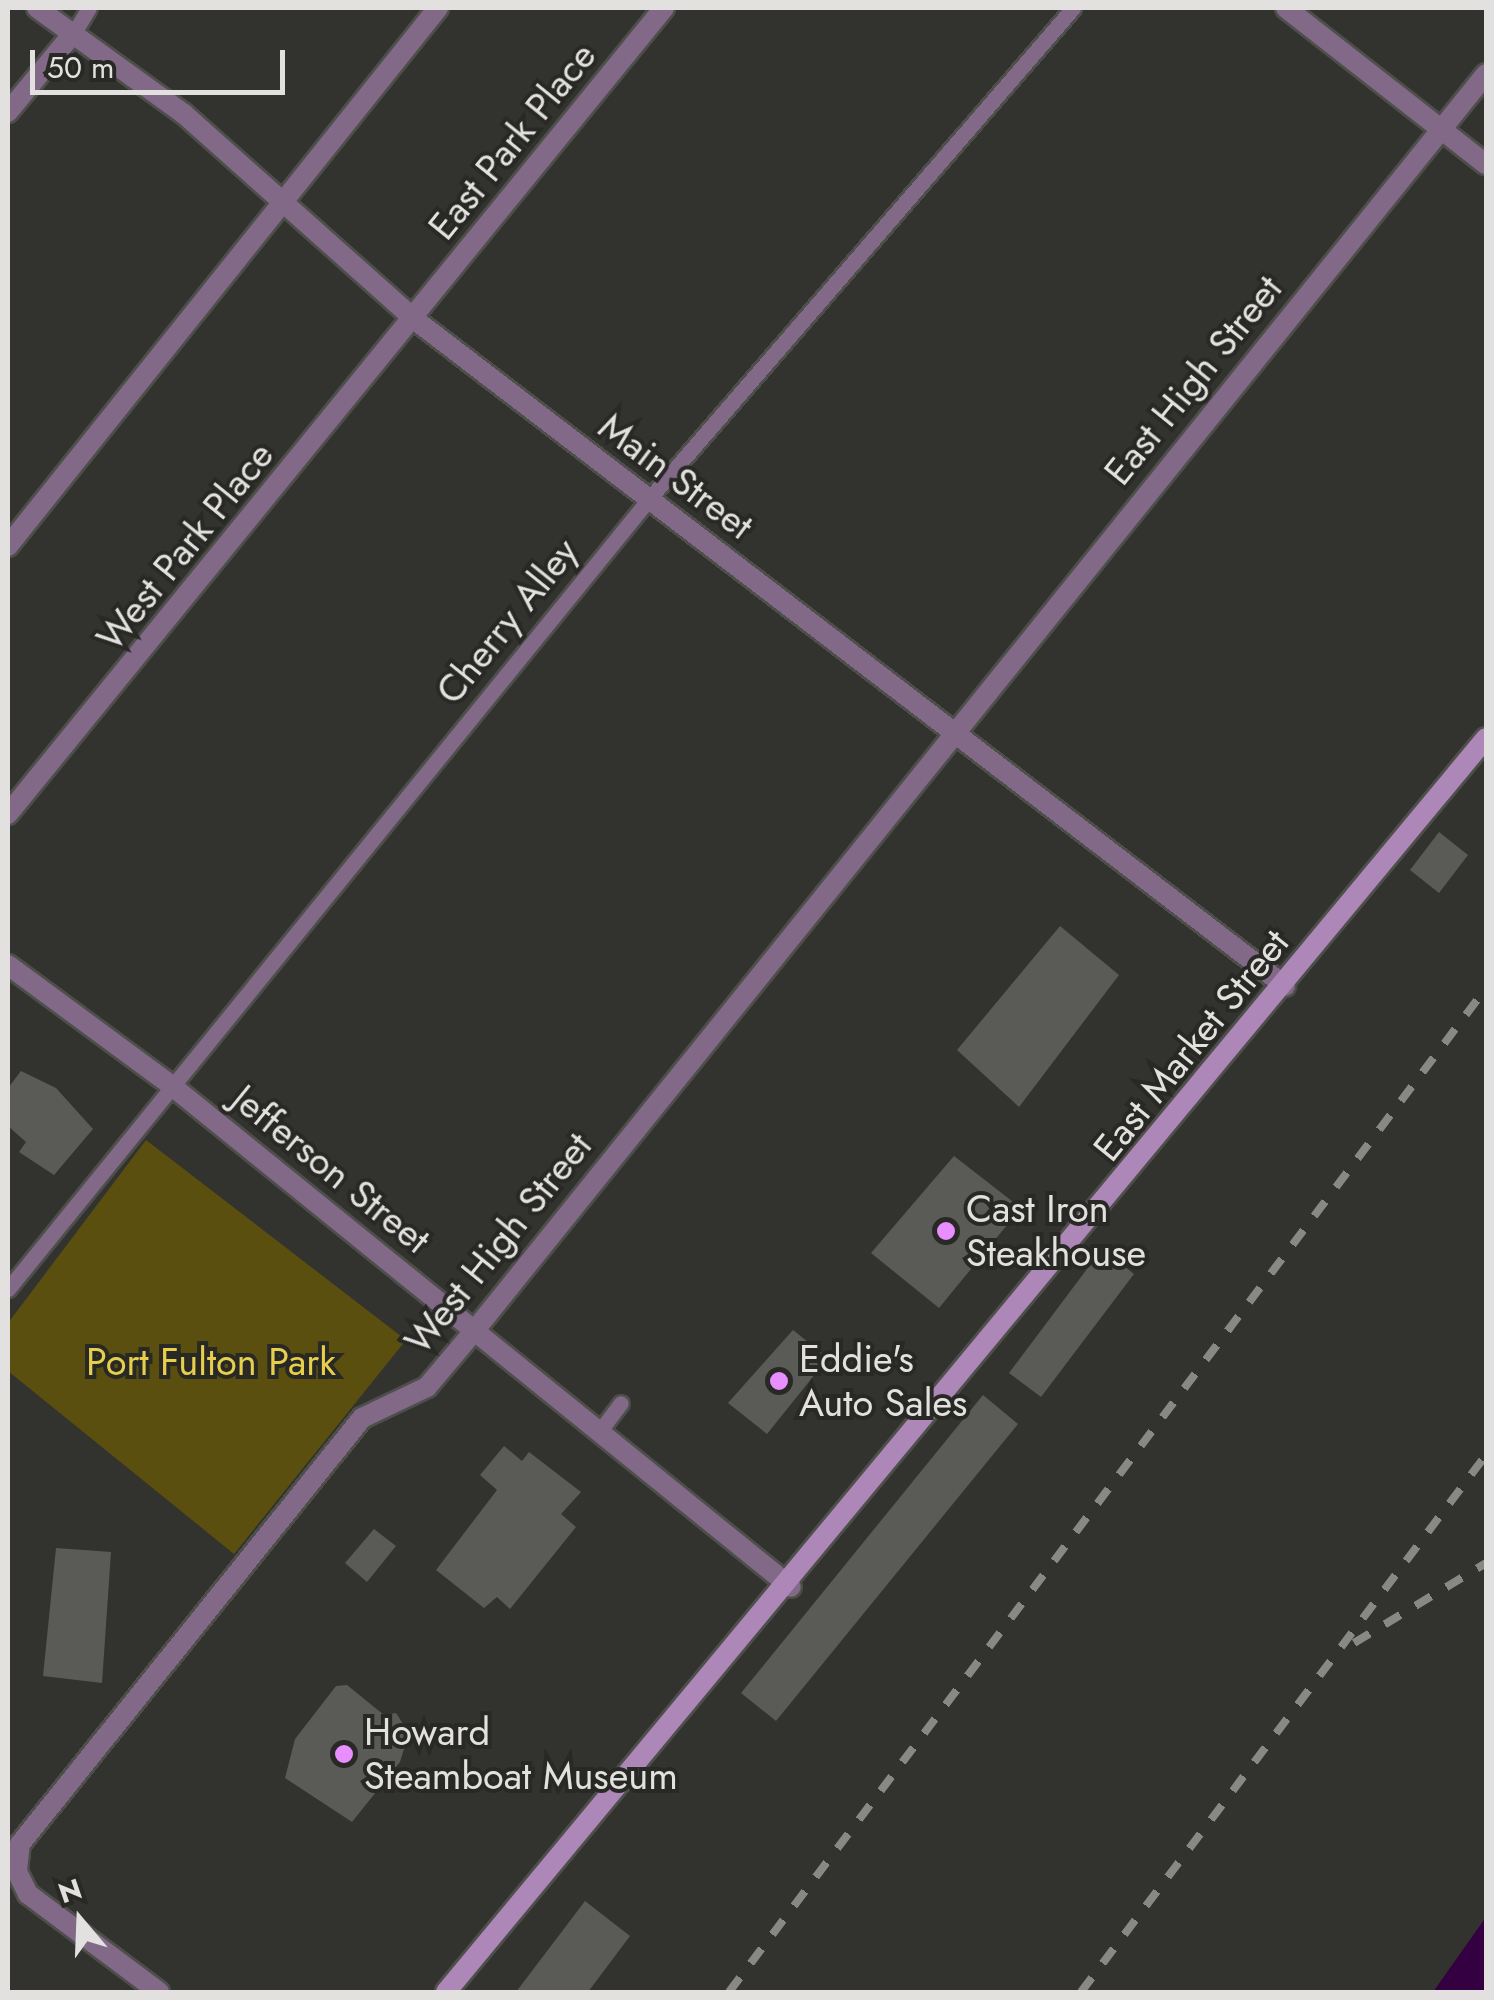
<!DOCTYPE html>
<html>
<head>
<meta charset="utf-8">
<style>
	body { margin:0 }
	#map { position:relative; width:1494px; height:2000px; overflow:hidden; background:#32322f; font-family:Jost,sans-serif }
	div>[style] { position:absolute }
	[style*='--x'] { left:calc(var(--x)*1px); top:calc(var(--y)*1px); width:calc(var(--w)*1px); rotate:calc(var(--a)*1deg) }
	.green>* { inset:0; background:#5b4f0f }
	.water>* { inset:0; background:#350041 }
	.building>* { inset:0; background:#5a5a56 }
	.roads { filter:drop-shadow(2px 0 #4e4e4b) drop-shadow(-2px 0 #4e4e4b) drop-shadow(0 2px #4e4e4b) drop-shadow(0 -2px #4e4e4b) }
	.lane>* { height:15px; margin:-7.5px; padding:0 7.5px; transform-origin:7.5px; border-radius:7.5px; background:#816987 }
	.street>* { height:20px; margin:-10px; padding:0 10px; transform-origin:10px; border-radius:10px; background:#816987 }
	.secondary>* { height:20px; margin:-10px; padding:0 10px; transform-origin:10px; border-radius:10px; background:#ad87b7 }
	.rail>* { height:8px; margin-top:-4px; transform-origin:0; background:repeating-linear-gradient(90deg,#888885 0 18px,transparent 0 36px) }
	.dots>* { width:28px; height:28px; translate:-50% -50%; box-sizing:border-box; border:5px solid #282825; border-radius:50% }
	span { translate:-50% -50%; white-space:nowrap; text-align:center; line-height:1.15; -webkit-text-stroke:8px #282825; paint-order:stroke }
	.street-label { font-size:38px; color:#e2e1df }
	.poi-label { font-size:38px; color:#e2e1df }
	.left { translate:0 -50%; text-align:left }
	.park-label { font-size:38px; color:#e7cf4c }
	.frame { position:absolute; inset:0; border:10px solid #e2e1df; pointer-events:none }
	.north { position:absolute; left:30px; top:1870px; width:100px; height:100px; -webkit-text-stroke:8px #282825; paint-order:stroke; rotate:341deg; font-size:28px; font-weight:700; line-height:40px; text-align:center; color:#e2e1df }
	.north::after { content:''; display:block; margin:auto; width:35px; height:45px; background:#e2e1df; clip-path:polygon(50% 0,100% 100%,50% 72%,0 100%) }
	.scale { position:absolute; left:30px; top:50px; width:255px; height:45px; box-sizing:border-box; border:5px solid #e2e1df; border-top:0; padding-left:12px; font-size:30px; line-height:35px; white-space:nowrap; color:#e2e1df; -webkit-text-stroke:8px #282825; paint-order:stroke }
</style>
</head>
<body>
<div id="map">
	<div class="green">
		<i style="clip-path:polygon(146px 1140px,406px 1340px,234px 1554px,8px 1371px,8px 1323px)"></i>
	</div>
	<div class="water">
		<i style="clip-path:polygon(1486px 1917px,1486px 1992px,1433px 1992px)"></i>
	</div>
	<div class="building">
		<i style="clip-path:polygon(1439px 832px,1468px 855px,1439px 893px,1410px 870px)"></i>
		<i style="clip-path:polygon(1060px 926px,1119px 975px,1019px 1107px,957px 1050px)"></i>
		<i style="clip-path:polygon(21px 1071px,56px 1088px,93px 1129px,54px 1175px,19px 1152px,26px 1142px,8px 1126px,8px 1088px)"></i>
		<i style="clip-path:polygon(954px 1156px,1021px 1208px,939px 1308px,871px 1253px)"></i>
		<i style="clip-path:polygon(1102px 1249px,1134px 1274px,1041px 1397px,1009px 1373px)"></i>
		<i style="clip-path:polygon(793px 1330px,828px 1358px,767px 1434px,728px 1403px)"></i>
		<i style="clip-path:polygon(983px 1395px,1018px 1424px,776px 1721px,741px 1693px)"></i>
		<i style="clip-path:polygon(504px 1446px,522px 1461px,529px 1452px,581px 1492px,561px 1514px,576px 1527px,510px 1609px,497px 1597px,484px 1608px,436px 1570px,497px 1490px,480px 1475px)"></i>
		<i style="clip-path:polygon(374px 1529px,396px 1546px,367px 1582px,345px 1563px)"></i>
		<i style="clip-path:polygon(56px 1548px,111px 1552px,102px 1683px,43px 1676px)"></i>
		<i style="clip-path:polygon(347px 1685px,384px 1715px,396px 1713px,409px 1733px,400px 1762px,352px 1822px,285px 1778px,295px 1739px,336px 1686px)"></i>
		<i style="clip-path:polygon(585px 1901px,630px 1936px,588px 1992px,516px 1992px)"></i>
	</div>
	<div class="roads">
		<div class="lane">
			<i style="--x:75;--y:31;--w:27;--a:-59"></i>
			<i style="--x:8;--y:1289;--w:1016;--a:-50.95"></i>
			<i style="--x:648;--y:500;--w:650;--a:-49.18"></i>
			<i style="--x:599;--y:1432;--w:36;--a:-53"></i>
		</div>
		<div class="street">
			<i style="--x:37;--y:8;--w:181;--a:35.8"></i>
			<i style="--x:184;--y:114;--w:308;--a:41.7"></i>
			<i style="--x:414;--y:319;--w:1097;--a:37.44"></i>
			<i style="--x:1286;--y:8;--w:254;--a:38"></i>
			<i style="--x:8;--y:112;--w:105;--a:-50.4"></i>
			<i style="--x:8;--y:546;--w:689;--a:-51.37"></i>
			<i style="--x:8;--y:814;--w:1039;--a:-50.86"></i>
			<i style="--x:8;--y:965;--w:204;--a:36.4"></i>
			<i style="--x:172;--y:1086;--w:796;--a:38.99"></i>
			<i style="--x:159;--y:1992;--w:164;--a:-143.2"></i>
			<i style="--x:28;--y:1894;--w:25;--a:-116"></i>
			<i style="--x:17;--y:1871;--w:27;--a:-84"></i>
			<i style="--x:20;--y:1844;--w:546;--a:-51.24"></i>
			<i style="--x:362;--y:1418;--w:72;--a:-25.5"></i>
			<i style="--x:427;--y:1387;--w:75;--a:-49.9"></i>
			<i style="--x:475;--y:1330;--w:1612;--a:-51.17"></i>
		</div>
		<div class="secondary">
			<i style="--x:446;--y:1992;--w:1629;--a:-50.33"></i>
		</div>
	</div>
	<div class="rail">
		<i style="--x:1354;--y:1643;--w:154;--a:-31.2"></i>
		<i style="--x:729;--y:1992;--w:1257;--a:-52.98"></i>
		<i style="--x:1081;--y:1992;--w:673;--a:-52.98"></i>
	</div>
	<div class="dots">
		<i style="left:946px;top:1231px;background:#e88eff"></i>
		<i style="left:779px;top:1381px;background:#e88eff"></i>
		<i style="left:344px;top:1754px;background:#e88eff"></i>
	</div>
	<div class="street-label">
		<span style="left:512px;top:141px;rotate:-51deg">East Park Place</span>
		<span style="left:1193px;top:380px;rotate:-51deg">East High Street</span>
		<span style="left:676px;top:476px;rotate:37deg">Main Street</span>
		<span style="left:185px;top:546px;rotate:-51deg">West Park Place</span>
		<span style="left:507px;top:621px;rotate:-51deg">Cherry Alley</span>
		<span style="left:1191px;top:1045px;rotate:-51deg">East Market Street</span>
		<span style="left:331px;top:1169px;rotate:39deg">Jefferson Street</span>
		<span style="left:498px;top:1243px;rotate:-51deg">West High Street</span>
	</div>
	<div class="poi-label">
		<span class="left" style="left:966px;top:1231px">Cast Iron<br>Steakhouse</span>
		<span class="left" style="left:799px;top:1381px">Eddie's<br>Auto Sales</span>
		<span class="left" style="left:364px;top:1754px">Howard<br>Steamboat Museum</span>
	</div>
	<div class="park-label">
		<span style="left:211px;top:1362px">Port Fulton Park</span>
	</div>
	<div class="frame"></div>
	<div class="north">N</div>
	<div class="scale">50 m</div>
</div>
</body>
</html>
